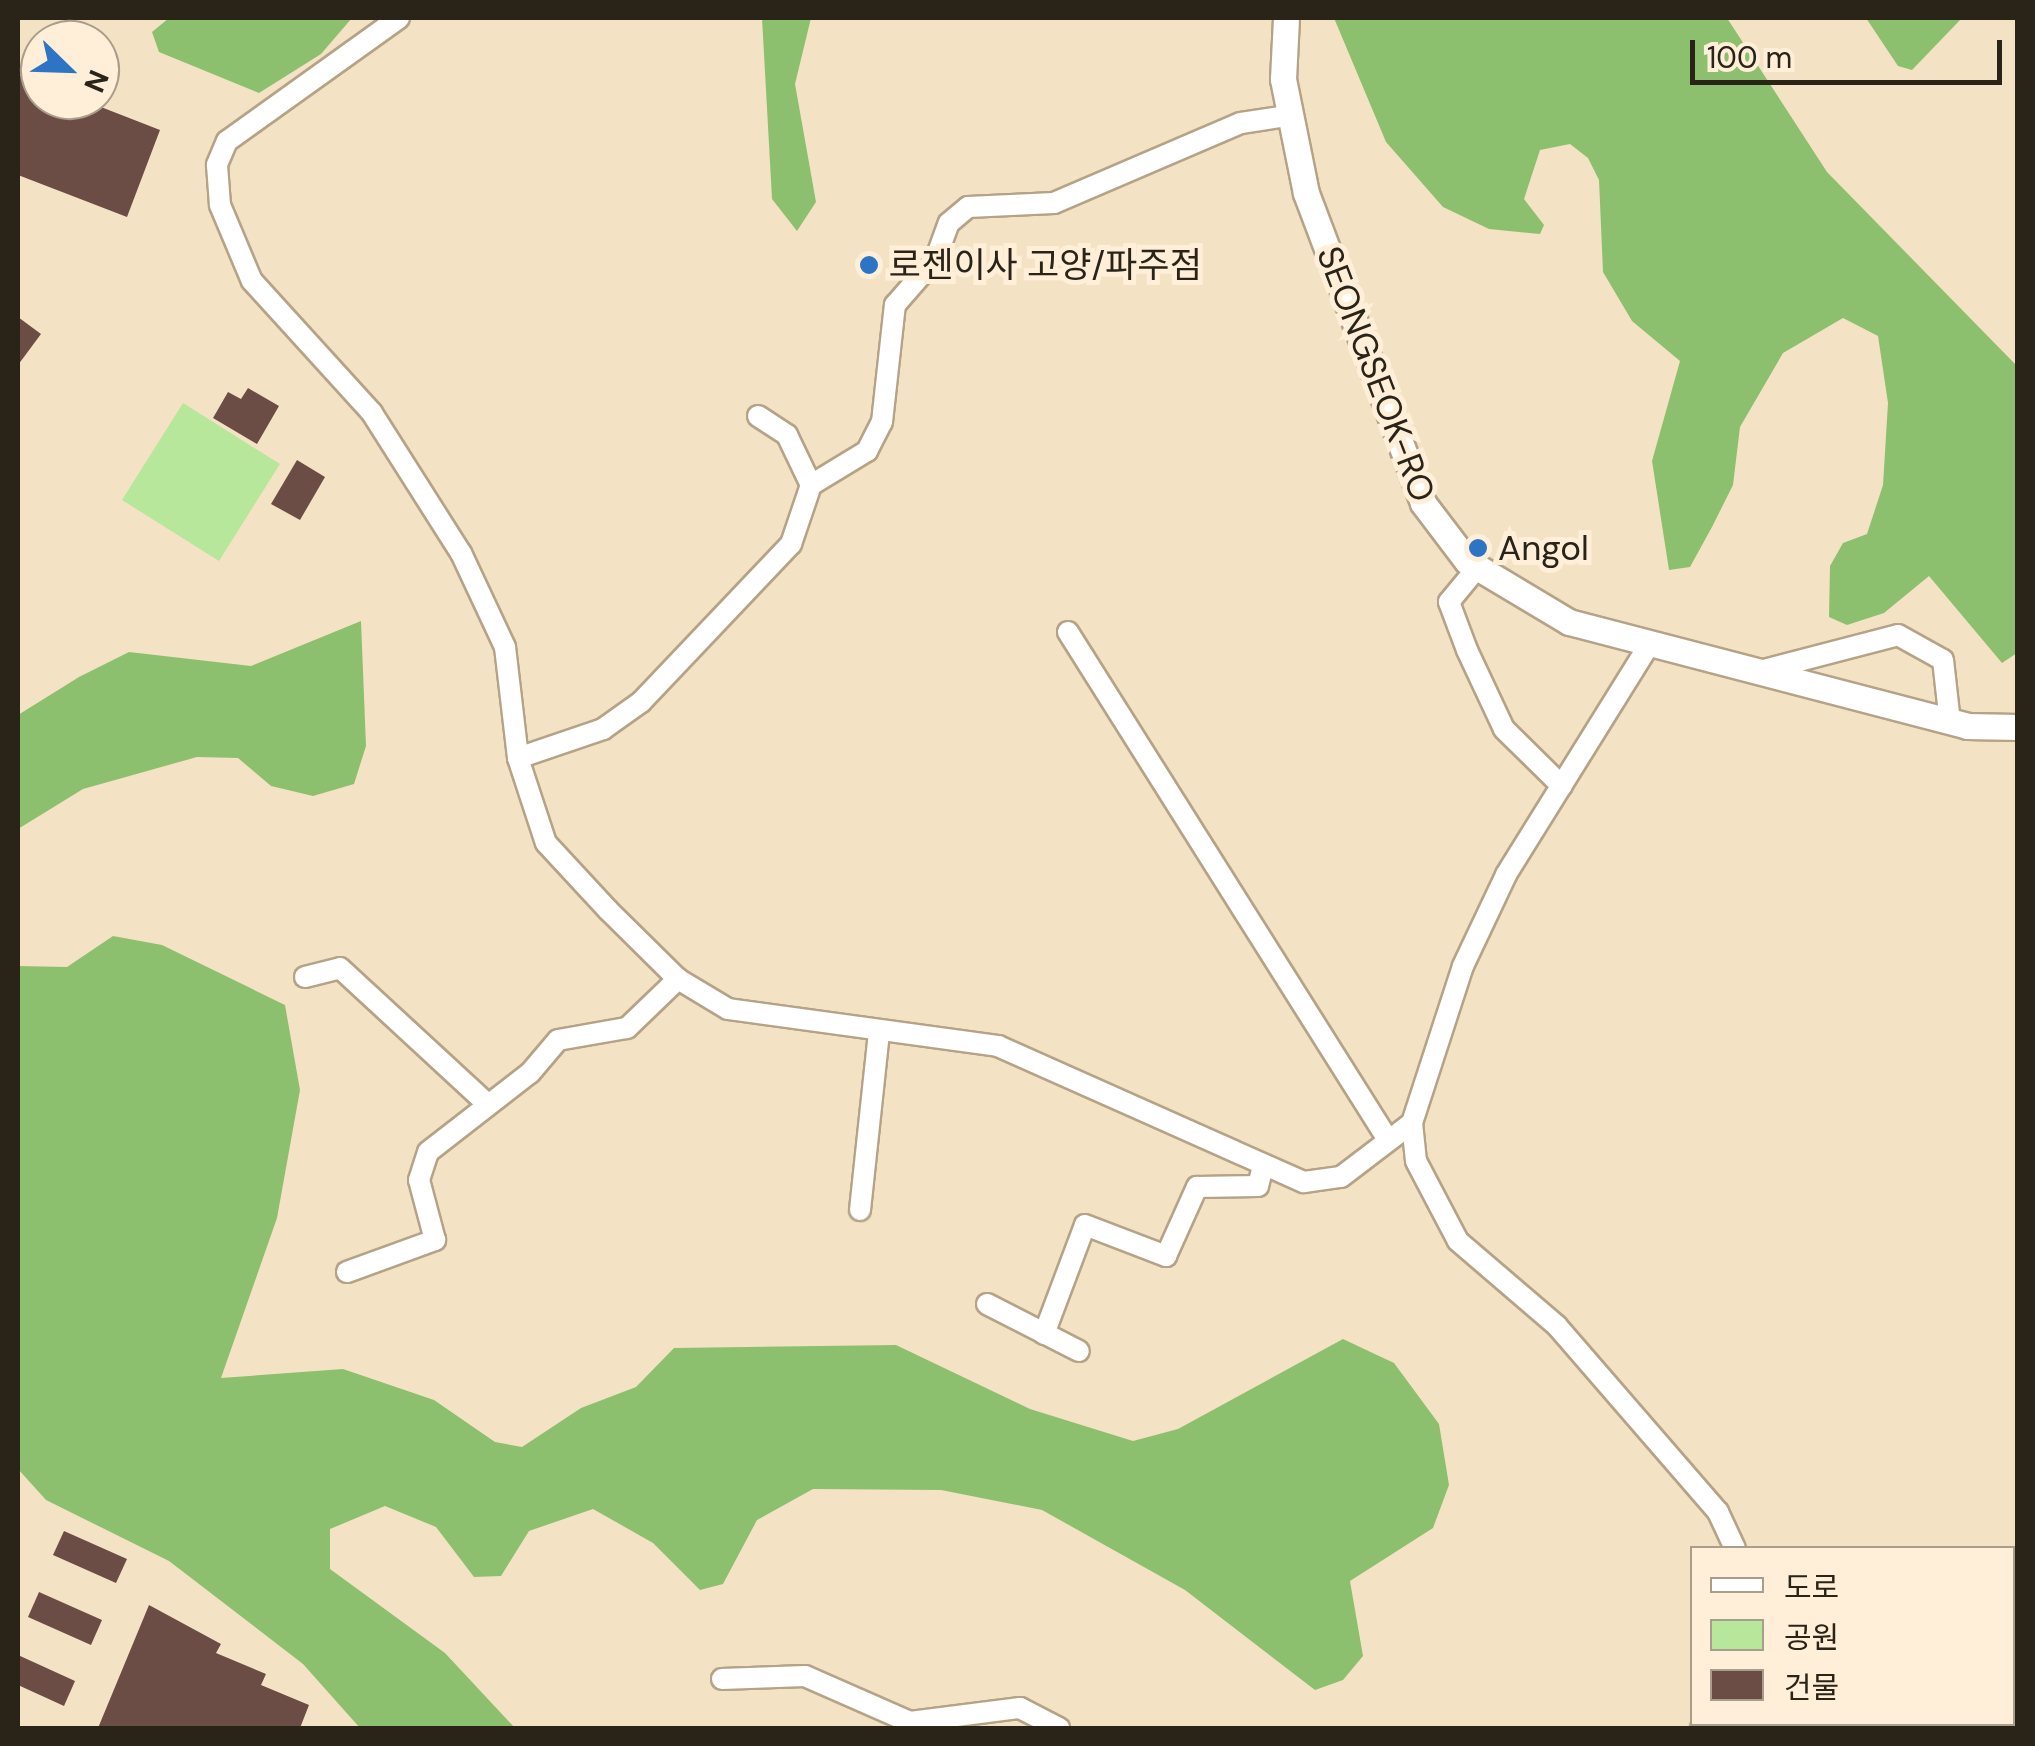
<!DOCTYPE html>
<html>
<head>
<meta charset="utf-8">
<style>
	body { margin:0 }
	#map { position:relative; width:2035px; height:1746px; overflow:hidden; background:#f4e2c5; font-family:"DM Sans","Noto Sans KR",sans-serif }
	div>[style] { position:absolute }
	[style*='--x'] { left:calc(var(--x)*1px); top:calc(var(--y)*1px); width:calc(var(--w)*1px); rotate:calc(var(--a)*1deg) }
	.green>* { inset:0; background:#b7e79b }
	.forest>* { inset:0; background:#8dc06e }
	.stream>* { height:6px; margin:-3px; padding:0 3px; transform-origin:3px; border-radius:3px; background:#42d3eb }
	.building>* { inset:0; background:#6c4d46 }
	.roads { filter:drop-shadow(2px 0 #b5a388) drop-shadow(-2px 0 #b5a388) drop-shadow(0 2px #b5a388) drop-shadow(0 -2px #b5a388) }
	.minor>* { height:20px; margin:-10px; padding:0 10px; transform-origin:10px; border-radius:10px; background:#fff }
	.tertiary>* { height:25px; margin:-12.5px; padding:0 12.5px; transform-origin:12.5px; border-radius:12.5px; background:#fff }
	.dots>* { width:28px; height:28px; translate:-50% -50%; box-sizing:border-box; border:5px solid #ffefd8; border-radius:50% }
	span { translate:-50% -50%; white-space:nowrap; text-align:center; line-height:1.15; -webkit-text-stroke:10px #ffefd8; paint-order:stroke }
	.poi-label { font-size:35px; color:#2a2318 }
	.left { translate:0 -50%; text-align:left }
	.street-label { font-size:35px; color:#2a2318 }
	.frame { position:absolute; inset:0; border:20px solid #2a2318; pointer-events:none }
	.legend { position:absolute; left:1690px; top:1546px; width:325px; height:180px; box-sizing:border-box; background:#ffefd8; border:2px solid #aa9d8b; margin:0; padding:12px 18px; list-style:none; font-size:30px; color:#2a2318 }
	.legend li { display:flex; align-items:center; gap:20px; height:50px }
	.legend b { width:50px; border:2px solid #aa9d8b }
	.north { position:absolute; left:20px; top:20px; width:100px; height:100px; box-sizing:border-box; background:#ffefd8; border:2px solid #aa9d8b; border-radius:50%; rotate:113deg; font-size:28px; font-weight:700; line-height:40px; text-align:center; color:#2a2318 }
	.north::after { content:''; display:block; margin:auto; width:35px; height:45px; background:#2d74c5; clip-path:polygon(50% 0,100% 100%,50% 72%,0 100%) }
	.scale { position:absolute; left:1690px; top:40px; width:312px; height:45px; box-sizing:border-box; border:5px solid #2a2318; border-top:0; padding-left:12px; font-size:30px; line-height:35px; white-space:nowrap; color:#2a2318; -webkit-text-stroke:8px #ffefd8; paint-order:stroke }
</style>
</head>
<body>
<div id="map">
	<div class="green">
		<i style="clip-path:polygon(183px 403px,280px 464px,219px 561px,122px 500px)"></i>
	</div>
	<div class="forest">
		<i style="clip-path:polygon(169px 18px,352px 18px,321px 54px,259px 93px,159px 52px,152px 32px)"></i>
		<i style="clip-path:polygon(762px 18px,811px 18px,795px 84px,816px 202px,797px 231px,772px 199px)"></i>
		<i style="clip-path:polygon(1334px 18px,1727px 18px,1827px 172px,2017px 366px,2017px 653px,2002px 663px,1929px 576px,1884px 613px,1847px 625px,1829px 617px,1830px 566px,1843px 543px,1867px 534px,1883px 485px,1888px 403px,1878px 336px,1843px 318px,1783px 353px,1740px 427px,1733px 485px,1712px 527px,1690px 567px,1669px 570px,1652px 461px,1680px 361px,1632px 321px,1603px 272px,1599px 180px,1588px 158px,1570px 144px,1540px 150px,1524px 199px,1544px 225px,1540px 234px,1489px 229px,1443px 207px,1386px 142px)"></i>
		<i style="clip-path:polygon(1866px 18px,1962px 18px,1912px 70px,1898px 66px)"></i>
		<i style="clip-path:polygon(361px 621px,366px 746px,354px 784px,313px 796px,271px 786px,238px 758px,197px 757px,83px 789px,18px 829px,18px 715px,79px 677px,129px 652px,251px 666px)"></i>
		<i style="clip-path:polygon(113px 936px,162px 945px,285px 1005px,300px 1090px,277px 1218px,221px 1378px,343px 1369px,434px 1400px,495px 1442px,522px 1447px,581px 1408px,636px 1387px,674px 1348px,896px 1345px,1030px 1409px,1133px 1441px,1178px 1429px,1343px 1339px,1394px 1363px,1439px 1424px,1449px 1485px,1433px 1528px,1350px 1581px,1363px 1656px,1343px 1680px,1315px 1690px,1185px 1590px,1042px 1510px,941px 1490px,813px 1489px,757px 1520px,723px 1584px,700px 1590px,653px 1543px,593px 1509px,529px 1531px,501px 1576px,474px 1577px,436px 1527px,385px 1506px,330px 1529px,330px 1569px,445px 1653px,515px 1728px,360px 1728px,303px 1664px,169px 1561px,46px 1500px,18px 1469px,18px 966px,67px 967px)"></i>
	</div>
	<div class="stream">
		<i style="--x:1882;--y:1724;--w:7;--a:34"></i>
	</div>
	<div class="building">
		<i style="clip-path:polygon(18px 75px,40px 83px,40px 100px,83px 100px,160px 130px,127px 217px,18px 175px)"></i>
		<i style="clip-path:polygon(18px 317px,41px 334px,18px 365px)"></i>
		<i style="clip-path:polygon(248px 388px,279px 406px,257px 444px,213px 418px,228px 392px,241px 399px)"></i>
		<i style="clip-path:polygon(297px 460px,325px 477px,300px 520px,271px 504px)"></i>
		<i style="clip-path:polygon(64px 1531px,127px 1559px,116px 1583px,53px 1555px)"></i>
		<i style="clip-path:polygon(39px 1592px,102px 1620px,91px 1645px,28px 1617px)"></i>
		<i style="clip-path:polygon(149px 1605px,221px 1644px,216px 1653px,266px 1674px,261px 1685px,309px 1705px,300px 1728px,98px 1728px)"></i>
		<i style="clip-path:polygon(18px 1655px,75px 1681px,64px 1706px,18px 1685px)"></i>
	</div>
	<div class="roads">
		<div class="minor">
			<i style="--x:399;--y:18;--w:211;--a:144.4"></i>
			<i style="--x:227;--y:141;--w:26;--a:113"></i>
			<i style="--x:217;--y:165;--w:40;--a:85.7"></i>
			<i style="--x:220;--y:205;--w:82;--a:67.2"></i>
			<i style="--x:252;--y:281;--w:178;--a:47.7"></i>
			<i style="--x:372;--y:413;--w:166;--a:57.6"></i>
			<i style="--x:461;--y:553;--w:104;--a:64.9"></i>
			<i style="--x:505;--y:647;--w:112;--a:83.3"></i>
			<i style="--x:518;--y:758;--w:89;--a:71.8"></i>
			<i style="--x:546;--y:843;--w:91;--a:47.2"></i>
			<i style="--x:608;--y:910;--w:98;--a:44.6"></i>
			<i style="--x:678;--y:979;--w:58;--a:31"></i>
			<i style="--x:728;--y:1009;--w:273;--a:7.8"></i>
			<i style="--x:998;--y:1046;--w:335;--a:24"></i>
			<i style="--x:1304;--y:1182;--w:37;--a:-8"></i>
			<i style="--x:1341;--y:1177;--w:89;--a:-37.3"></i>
			<i style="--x:758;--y:416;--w:35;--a:33"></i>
			<i style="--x:787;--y:435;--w:55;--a:64.4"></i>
			<i style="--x:1477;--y:568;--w:44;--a:129.5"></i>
			<i style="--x:1449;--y:602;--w:51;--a:69.4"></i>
			<i style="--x:1467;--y:650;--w:87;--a:64.9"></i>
			<i style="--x:1504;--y:729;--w:81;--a:44.5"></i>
			<i style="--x:1068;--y:632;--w:595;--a:57.78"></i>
			<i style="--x:1649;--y:645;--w:271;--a:121.9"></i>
			<i style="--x:1506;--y:875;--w:101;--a:115.3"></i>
			<i style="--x:1463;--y:966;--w:165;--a:108"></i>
			<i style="--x:1412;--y:1123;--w:38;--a:84"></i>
			<i style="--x:1416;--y:1161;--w:90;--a:62.3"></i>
			<i style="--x:1458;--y:1241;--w:130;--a:40.6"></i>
			<i style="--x:1557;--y:1326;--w:246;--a:49.1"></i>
			<i style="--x:1718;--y:1512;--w:40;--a:65"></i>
			<i style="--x:1764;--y:670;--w:138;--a:-14.6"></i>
			<i style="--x:1898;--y:635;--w:51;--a:29.1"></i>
			<i style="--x:1943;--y:660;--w:62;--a:83.6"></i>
			<i style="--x:518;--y:758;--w:90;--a:-18.8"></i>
			<i style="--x:603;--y:729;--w:47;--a:-35.4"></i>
			<i style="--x:641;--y:702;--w:218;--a:-46.5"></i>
			<i style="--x:791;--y:544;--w:62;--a:-71.3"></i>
			<i style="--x:811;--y:485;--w:66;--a:-31.3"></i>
			<i style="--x:867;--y:451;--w:33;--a:-63"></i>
			<i style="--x:882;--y:422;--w:118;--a:-83.7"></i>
			<i style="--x:895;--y:305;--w:62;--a:-48.9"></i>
			<i style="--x:936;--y:258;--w:37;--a:-70"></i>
			<i style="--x:949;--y:223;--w:25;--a:-40"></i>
			<i style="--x:968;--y:207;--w:86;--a:-2.7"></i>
			<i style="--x:1054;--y:203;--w:203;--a:-23.2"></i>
			<i style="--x:1241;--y:123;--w:47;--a:-8.7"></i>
			<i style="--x:305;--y:977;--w:36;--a:-14"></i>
			<i style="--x:340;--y:968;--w:197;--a:42.7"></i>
			<i style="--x:860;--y:1210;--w:179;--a:-83.9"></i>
			<i style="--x:347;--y:1272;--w:94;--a:-20"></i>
			<i style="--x:435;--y:1240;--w:62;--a:-104.9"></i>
			<i style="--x:419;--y:1180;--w:29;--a:-72"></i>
			<i style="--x:428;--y:1152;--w:129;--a:-37.8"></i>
			<i style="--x:530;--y:1073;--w:43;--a:-49.7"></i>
			<i style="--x:558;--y:1040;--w:70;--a:-9.9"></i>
			<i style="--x:627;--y:1028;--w:71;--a:-43.9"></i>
			<i style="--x:987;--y:1304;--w:103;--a:27.1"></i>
			<i style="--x:1044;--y:1334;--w:116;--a:-69.4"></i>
			<i style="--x:1085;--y:1225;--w:87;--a:20.9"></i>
			<i style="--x:1166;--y:1256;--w:76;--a:-65.8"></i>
			<i style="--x:1197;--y:1187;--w:61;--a:-0.9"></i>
			<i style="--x:1258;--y:1186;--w:16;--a:-76"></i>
			<i style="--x:722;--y:1679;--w:83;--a:-2.1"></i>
			<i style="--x:805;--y:1676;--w:115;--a:23.7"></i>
			<i style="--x:910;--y:1722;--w:111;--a:-7.3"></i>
			<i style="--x:1020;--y:1708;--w:44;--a:27.1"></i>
			<i style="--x:1701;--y:1728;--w:4;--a:-63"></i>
		</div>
		<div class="tertiary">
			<i style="--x:1286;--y:18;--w:61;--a:92.8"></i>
			<i style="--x:1283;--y:79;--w:116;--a:78.6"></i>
			<i style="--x:1306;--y:193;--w:331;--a:69.3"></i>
			<i style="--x:1423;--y:503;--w:73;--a:52.8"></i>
			<i style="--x:1467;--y:561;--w:119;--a:30.9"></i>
			<i style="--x:1569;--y:622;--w:411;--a:14.6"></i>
			<i style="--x:1967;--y:726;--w:51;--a:1.1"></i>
		</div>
	</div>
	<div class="dots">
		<i style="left:869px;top:265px;background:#2d74c5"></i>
		<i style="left:1478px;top:548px;background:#2d74c5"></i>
	</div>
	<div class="poi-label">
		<span class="left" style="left:889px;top:265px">로젠이사 고양/파주점</span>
		<span class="left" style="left:1498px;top:548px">Angol</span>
	</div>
	<div class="street-label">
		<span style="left:1376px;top:374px;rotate:69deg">SEONGSEOK-RO</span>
	</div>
	<div class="frame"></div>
	<ul class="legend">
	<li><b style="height:12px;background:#fff"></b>도로</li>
	<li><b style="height:28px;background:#b7e79b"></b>공원</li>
	<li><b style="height:28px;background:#6c4d46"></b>건물</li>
	</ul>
	<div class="north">N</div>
	<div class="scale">100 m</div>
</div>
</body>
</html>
